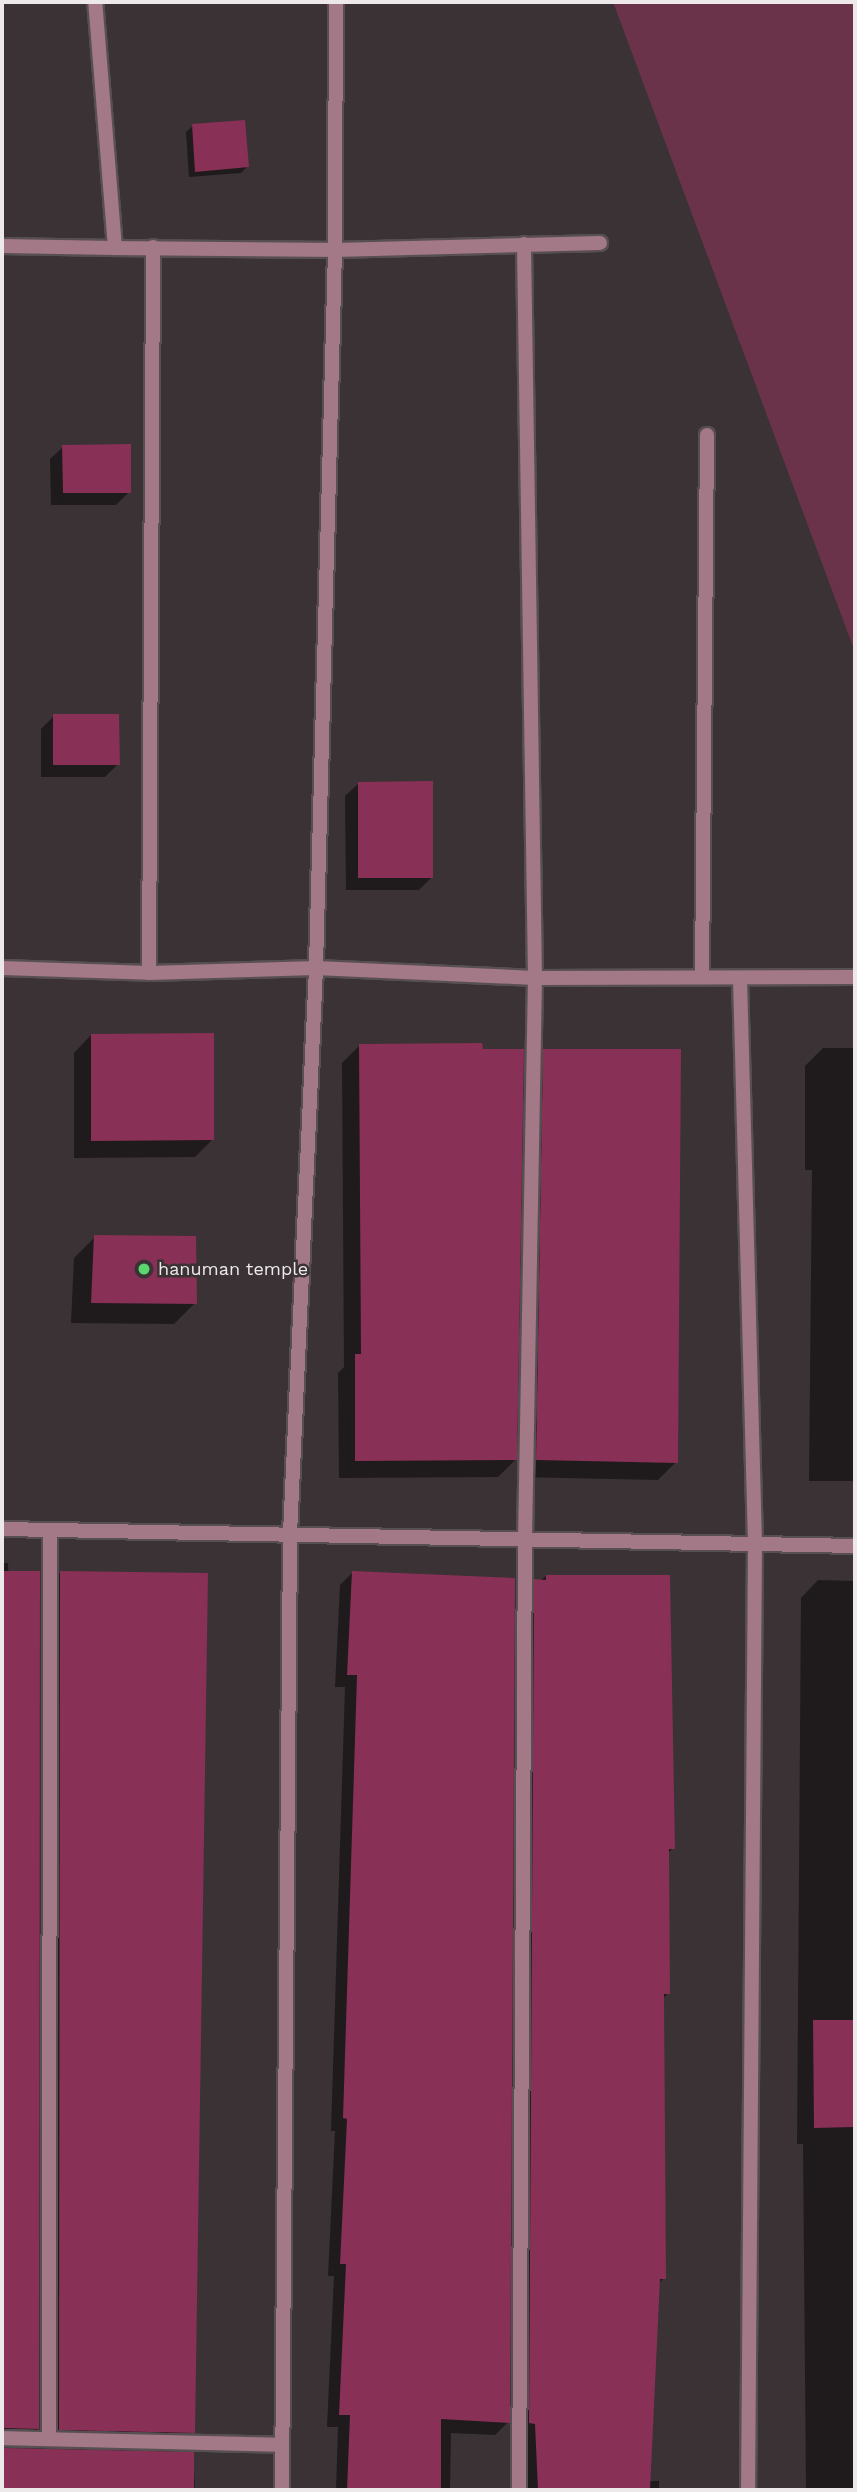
<!DOCTYPE html>
<html>
<head>
<meta charset="utf-8">
<style>
	body { margin:0 }
	#map { position:relative; width:857px; height:2492px; overflow:hidden; background:#3a3235; font-family:"Work Sans",sans-serif }
	div>[style] { position:absolute }
	[style*='--x'] { left:calc(var(--x)*1px); top:calc(var(--y)*1px); width:calc(var(--w)*1px); rotate:calc(var(--a)*1deg) }
	.green>* { inset:0; background:#6a3349 }
	.shadow>* { inset:0; background:#0007 }
	.building>* { inset:0; background:#883056 }
	.roads { filter:drop-shadow(2px 0 #574f52) drop-shadow(-2px 0 #574f52) drop-shadow(0 2px #574f52) drop-shadow(0 -2px #574f52) }
	.minor>* { height:14px; margin:-7px; padding:0 7px; transform-origin:7px; border-radius:7px; background:#a37887 }
	.dots>* { width:19px; height:19px; translate:-50% -50%; box-sizing:border-box; border:4px solid #3a3235; border-radius:50% }
	span { translate:-50% -50%; white-space:nowrap; text-align:center; line-height:1.15; -webkit-text-stroke:5px #3a3235; paint-order:stroke }
	.poi-label { font-size:18px; color:#ede8e9 }
	.left { translate:0 -50%; text-align:left }
	.frame { position:absolute; inset:0; border:4px solid #ede8e9; pointer-events:none }
</style>
</head>
<body>
<div id="map">
	<div class="green">
		<i style="clip-path:polygon(613px 2px,855px 2px,855px 652px)"></i>
	</div>
	<div class="shadow">
		<i style="clip-path:polygon(193px 126px,247px 167px,241px 173px,189px 177px,186px 132px)"></i>
		<i style="clip-path:polygon(63px 447px,129px 492px,116px 505px,51px 505px,50px 459px)"></i>
		<i style="clip-path:polygon(54px 716px,118px 764px,105px 777px,41px 777px,41px 729px)"></i>
		<i style="clip-path:polygon(358px 784px,432px 877px,419px 890px,346px 890px,345px 796px)"></i>
		<i style="clip-path:polygon(91px 1035px,212px 1140px,195px 1157px,74px 1158px,74px 1053px)"></i>
		<i style="clip-path:polygon(359px 1046px,515px 1460px,498px 1477px,339px 1478px,338px 1373px,344px 1367px,342px 1063px)"></i>
		<i style="clip-path:polygon(823px 1048px,855px 1048px,855px 1481px,809px 1481px,812px 1170px,805px 1170px,805px 1066px)"></i>
		<i style="clip-path:polygon(544px 1051px,676px 1462px,658px 1480px,519px 1477px,527px 1068px)"></i>
		<i style="clip-path:polygon(95px 1237px,195px 1303px,174px 1324px,71px 1323px,74px 1258px)"></i>
		<i style="clip-path:polygon(2px 1563px,8px 1563px,38px 2429px,22px 2444px,2px 2444px)"></i>
		<i style="clip-path:polygon(353px 1572px,508px 2422px,495px 2435px,451px 2433px,450px 2490px,336px 2490px,338px 2427px,327px 2427px,334px 2276px,328px 2276px,335px 2131px,331px 2131px,345px 1687px,335px 1687px,340px 1585px)"></i>
		<i style="clip-path:polygon(60px 1573px,193px 2432px,175px 2450px,42px 2447px,43px 1591px)"></i>
		<i style="clip-path:polygon(546px 1576px,673px 1848px,668px 1853px,668px 1993px,663px 1999px,664px 2278px,658px 2284px,649px 2481px,659px 2481px,659px 2490px,521px 2490px,518px 1598px)"></i>
		<i style="clip-path:polygon(818px 1580px,855px 1581px,855px 2490px,806px 2490px,803px 2144px,797px 2144px,801px 1598px)"></i>
		<i style="clip-path:polygon(2px 2449px,193px 2454px,195px 2490px,2px 2490px)"></i>
	</div>
	<div class="building">
		<i style="clip-path:polygon(245px 120px,249px 167px,195px 172px,192px 124px)"></i>
		<i style="clip-path:polygon(131px 444px,131px 493px,63px 493px,62px 445px)"></i>
		<i style="clip-path:polygon(53px 714px,119px 714px,120px 765px,53px 765px)"></i>
		<i style="clip-path:polygon(433px 781px,433px 878px,358px 878px,358px 782px)"></i>
		<i style="clip-path:polygon(214px 1033px,214px 1140px,91px 1141px,91px 1034px)"></i>
		<i style="clip-path:polygon(482px 1043px,483px 1049px,524px 1049px,517px 1460px,355px 1461px,355px 1354px,361px 1354px,359px 1044px)"></i>
		<i style="clip-path:polygon(543px 1049px,681px 1049px,678px 1463px,536px 1460px)"></i>
		<i style="clip-path:polygon(94px 1235px,196px 1236px,197px 1304px,91px 1303px)"></i>
		<i style="clip-path:polygon(2px 1571px,40px 1571px,39px 2429px,2px 2428px)"></i>
		<i style="clip-path:polygon(60px 1571px,208px 1573px,195px 2433px,59px 2430px)"></i>
		<i style="clip-path:polygon(352px 1571px,515px 1578px,510px 2423px,441px 2419px,441px 2490px,347px 2490px,350px 2415px,339px 2415px,346px 2264px,340px 2264px,347px 2119px,343px 2118px,357px 1675px,347px 1675px)"></i>
		<i style="clip-path:polygon(546px 1575px,670px 1575px,675px 1849px,669px 1849px,670px 1994px,664px 1994px,666px 2279px,660px 2279px,650px 2490px,538px 2490px,535px 2424px,529px 2423px,534px 1579px,546px 1580px)"></i>
		<i style="clip-path:polygon(813px 2020px,855px 2020px,855px 2127px,814px 2128px)"></i>
		<i style="clip-path:polygon(2px 2448px,194px 2452px,194px 2490px,2px 2490px)"></i>
	</div>
	<div class="roads">
		<div class="minor">
			<i style="--x:600;--y:243;--w:265;--a:178.5"></i>
			<i style="--x:335;--y:250;--w:718;--a:91.52"></i>
			<i style="--x:316;--y:968;--w:219;--a:2.6"></i>
			<i style="--x:535;--y:978;--w:320;--a:-0.2"></i>
			<i style="--x:2;--y:246;--w:113;--a:1"></i>
			<i style="--x:115;--y:248;--w:247;--a:-94.6"></i>
			<i style="--x:115;--y:248;--w:220;--a:0.5"></i>
			<i style="--x:335;--y:250;--w:248;--a:-89.8"></i>
			<i style="--x:2;--y:968;--w:147;--a:1.9"></i>
			<i style="--x:149;--y:973;--w:167;--a:-1.7"></i>
			<i style="--x:316;--y:968;--w:568;--a:92.63"></i>
			<i style="--x:290;--y:1535;--w:955;--a:90.48"></i>
			<i style="--x:149;--y:973;--w:726;--a:-89.68"></i>
			<i style="--x:702;--y:977;--w:542;--a:-89.47"></i>
			<i style="--x:740;--y:978;--w:566;--a:88.48"></i>
			<i style="--x:755;--y:1544;--w:946;--a:90.42"></i>
			<i style="--x:2;--y:1529;--w:853;--a:1.14"></i>
			<i style="--x:2;--y:2438;--w:280;--a:1.4"></i>
			<i style="--x:49;--y:2439;--w:909;--a:-89.94"></i>
			<i style="--x:519;--y:2490;--w:950;--a:-89.64"></i>
			<i style="--x:525;--y:1540;--w:562;--a:-88.98"></i>
			<i style="--x:535;--y:978;--w:734;--a:-90.86"></i>
		</div>
	</div>
	<div class="dots">
		<i style="left:144px;top:1269px;background:#5bd56e"></i>
	</div>
	<div class="poi-label">
		<span class="left" style="left:158px;top:1269px">hanuman temple</span>
	</div>
	<div class="frame"></div>
</div>
</body>
</html>
